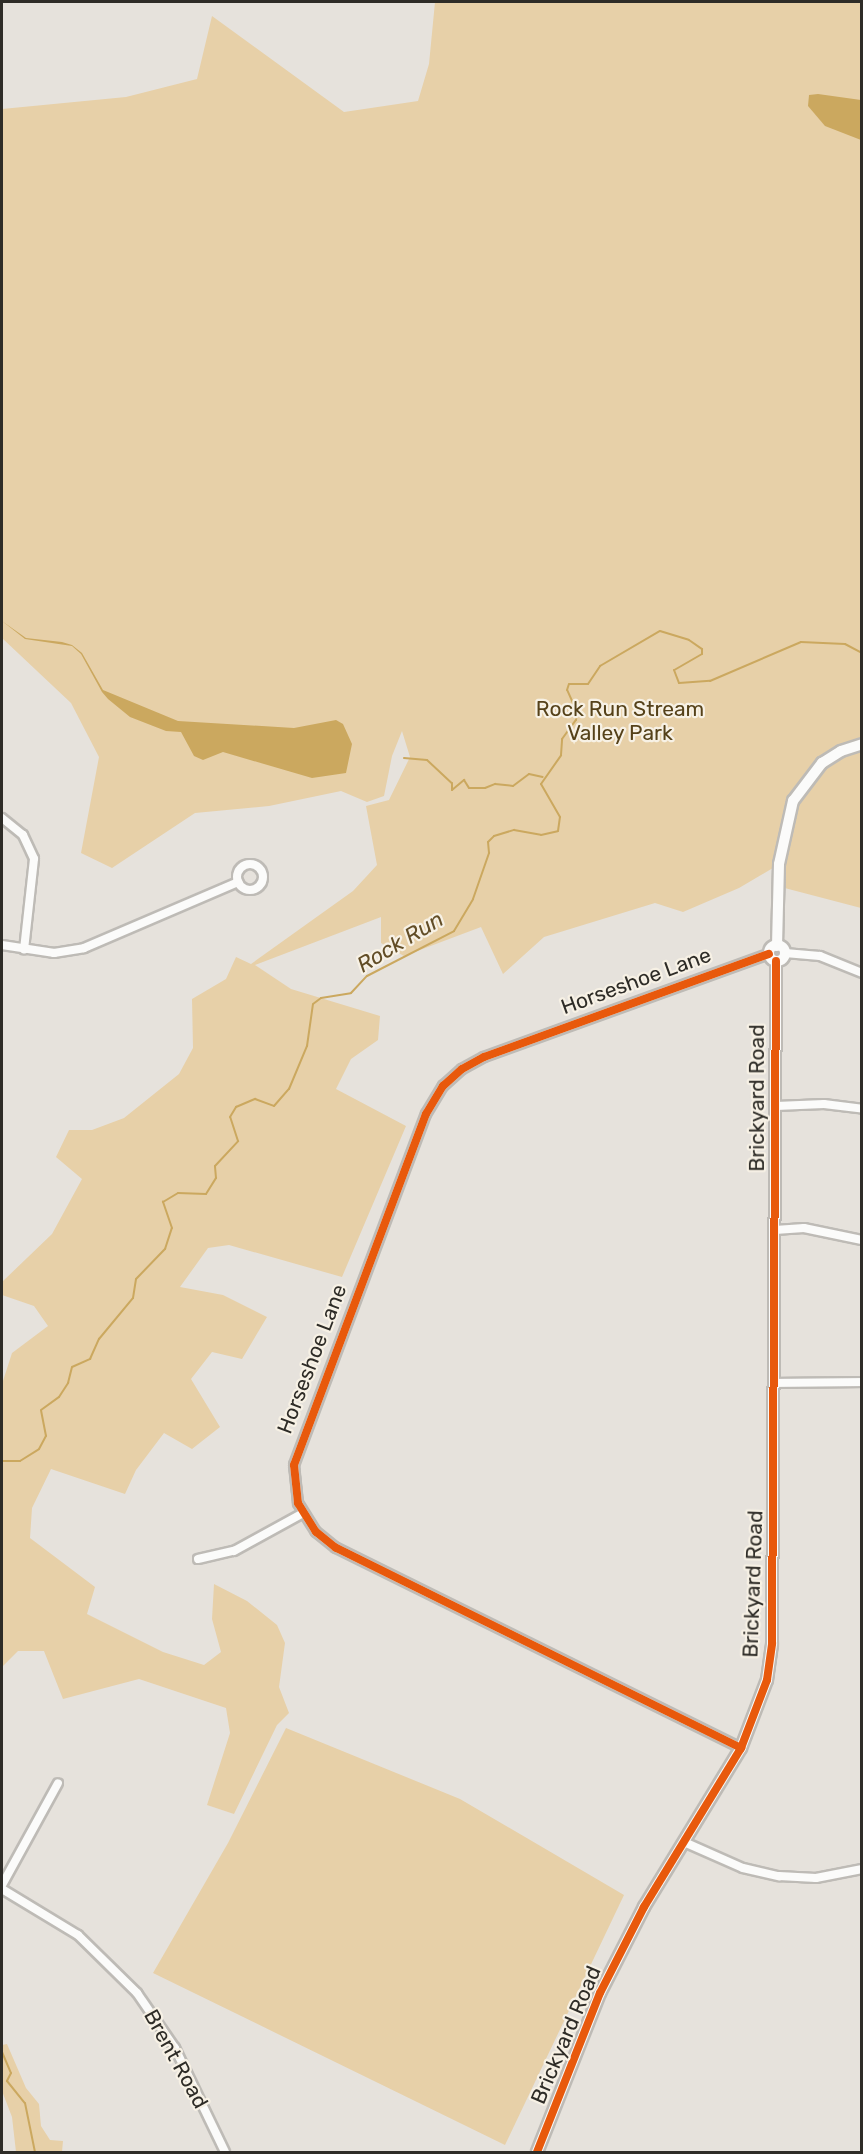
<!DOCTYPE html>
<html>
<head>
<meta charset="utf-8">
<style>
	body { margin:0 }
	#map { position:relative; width:863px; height:2154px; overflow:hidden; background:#e6e2dc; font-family:Rubik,sans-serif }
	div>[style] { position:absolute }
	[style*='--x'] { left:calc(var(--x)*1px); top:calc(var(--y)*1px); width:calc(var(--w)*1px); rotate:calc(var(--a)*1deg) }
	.green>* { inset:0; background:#e7d0a8 }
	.water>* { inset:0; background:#cba85f }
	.stream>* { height:2px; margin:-1px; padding:0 1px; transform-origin:1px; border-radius:1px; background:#cba85f }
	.roads { filter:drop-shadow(2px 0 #bebbb6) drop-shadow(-2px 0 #bebbb6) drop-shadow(0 2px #bebbb6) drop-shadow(0 -2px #bebbb6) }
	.minor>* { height:8px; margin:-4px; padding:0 4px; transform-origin:4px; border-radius:4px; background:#fbfbfa }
	.minor>.ring { margin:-4px; padding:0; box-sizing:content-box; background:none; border:8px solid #fbfbfa; border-radius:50% }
	.tertiary>* { height:10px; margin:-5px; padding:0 5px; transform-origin:5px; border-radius:5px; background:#fbfbfa }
	.tertiary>.ring { margin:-5px; padding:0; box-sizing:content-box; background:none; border:10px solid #fbfbfa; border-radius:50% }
	.cycleway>* { height:8px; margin:-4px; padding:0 4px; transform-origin:4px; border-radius:4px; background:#e8590c }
	span { translate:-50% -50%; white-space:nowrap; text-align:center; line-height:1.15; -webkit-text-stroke:4.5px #f7f1e5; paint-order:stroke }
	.park-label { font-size:21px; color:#554119 }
	.street-label { font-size:21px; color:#2e2c27 }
	.water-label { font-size:22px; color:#624d26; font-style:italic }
	.frame { position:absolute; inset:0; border:3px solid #2e2c27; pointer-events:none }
</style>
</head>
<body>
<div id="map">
	<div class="green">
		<i style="clip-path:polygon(435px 2px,861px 2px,861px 908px,777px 886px,778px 865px,739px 888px,683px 912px,655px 903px,544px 937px,503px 974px,481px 927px,404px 956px,381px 943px,381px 917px,255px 965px,291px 989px,380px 1016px,378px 1040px,351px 1059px,336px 1089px,406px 1126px,342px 1277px,229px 1245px,208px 1248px,180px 1287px,223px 1295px,267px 1317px,242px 1359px,212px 1352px,191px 1379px,220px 1427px,192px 1449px,164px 1433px,136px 1470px,125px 1494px,51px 1469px,32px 1508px,30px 1538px,95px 1587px,87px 1614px,163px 1652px,204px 1665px,221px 1652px,212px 1619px,214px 1584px,247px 1601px,277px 1625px,285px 1643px,279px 1687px,289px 1713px,277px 1725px,234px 1814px,207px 1805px,230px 1733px,226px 1708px,139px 1679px,63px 1699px,44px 1651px,18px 1651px,2px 1667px,2px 1384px,12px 1353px,48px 1326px,34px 1306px,2px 1295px,2px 1282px,52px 1234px,82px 1179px,56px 1157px,69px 1130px,92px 1130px,124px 1118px,179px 1074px,193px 1048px,192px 999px,226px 979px,236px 957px,251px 964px,353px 891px,377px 865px,366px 806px,389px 800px,410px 757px,402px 731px,392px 756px,384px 796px,367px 802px,341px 791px,269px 806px,195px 813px,112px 868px,81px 853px,99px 757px,71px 703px,2px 638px,2px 109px,126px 97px,197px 79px,212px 16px,344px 112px,418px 101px,429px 64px)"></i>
		<i style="clip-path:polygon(286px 1728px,460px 1799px,624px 1895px,505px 2145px,153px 1973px,228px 1843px)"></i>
		<i style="clip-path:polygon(7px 2044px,26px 2088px,39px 2104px,41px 2126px,50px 2140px,63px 2141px,62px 2152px,16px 2152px,12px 2117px,2px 2091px,2px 2045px)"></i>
	</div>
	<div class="water">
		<i style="clip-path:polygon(818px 94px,861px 100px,861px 140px,825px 126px,808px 106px,809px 95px)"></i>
		<i style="clip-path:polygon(2px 621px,26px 638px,62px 642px,72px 645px,82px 653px,103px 690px,178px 721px,294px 728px,336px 720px,343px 724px,352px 744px,346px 773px,312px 778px,223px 752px,203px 760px,194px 756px,181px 732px,166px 731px,130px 717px,108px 699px,102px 692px,81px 654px,72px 646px,25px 639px)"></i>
	</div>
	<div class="stream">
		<i style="--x:404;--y:758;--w:23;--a:5"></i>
		<i style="--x:427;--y:760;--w:34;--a:43"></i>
		<i style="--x:452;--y:783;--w:7;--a:90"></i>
		<i style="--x:452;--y:790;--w:16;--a:-40"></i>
		<i style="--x:464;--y:780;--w:9;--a:58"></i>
		<i style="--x:469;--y:788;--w:16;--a:0"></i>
		<i style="--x:485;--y:788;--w:11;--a:-22"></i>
		<i style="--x:495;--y:784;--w:18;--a:6"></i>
		<i style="--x:513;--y:786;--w:20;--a:-37"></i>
		<i style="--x:529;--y:774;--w:14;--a:12"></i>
		<i style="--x:2;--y:1461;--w:18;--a:0"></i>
		<i style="--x:20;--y:1461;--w:22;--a:-32"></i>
		<i style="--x:39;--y:1449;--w:15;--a:-62"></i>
		<i style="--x:46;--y:1436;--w:26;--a:-101"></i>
		<i style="--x:41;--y:1410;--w:22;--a:-36"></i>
		<i style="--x:59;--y:1397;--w:17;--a:-57"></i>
		<i style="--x:68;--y:1383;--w:16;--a:-76"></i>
		<i style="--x:72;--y:1367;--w:20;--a:-24"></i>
		<i style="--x:90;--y:1359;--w:22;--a:-66"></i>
		<i style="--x:99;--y:1339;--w:53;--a:-50.3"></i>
		<i style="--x:133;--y:1298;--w:19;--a:-81"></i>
		<i style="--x:136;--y:1279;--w:42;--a:-46"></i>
		<i style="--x:165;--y:1249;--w:22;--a:-72"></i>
		<i style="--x:172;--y:1228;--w:28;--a:-109"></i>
		<i style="--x:163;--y:1202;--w:17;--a:-31"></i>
		<i style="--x:178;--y:1193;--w:28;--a:2"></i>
		<i style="--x:206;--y:1194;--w:19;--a:-58"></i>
		<i style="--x:216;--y:1178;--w:12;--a:-95"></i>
		<i style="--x:215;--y:1166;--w:34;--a:-47"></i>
		<i style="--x:238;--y:1141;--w:25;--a:-108"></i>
		<i style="--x:230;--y:1117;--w:12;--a:-59"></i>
		<i style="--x:236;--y:1107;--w:21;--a:-23"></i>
		<i style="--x:255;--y:1099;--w:20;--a:20"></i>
		<i style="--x:274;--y:1106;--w:23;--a:-49"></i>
		<i style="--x:289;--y:1089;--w:47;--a:-67.3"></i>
		<i style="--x:307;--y:1046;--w:42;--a:-81.9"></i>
		<i style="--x:313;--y:1004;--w:10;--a:-37"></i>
		<i style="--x:321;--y:998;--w:30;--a:-9"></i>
		<i style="--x:351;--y:993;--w:23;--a:-47"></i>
		<i style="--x:367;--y:976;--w:98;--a:-27.3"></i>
		<i style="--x:454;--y:931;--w:37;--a:-59"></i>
		<i style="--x:473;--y:899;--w:49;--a:-70.8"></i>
		<i style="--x:489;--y:853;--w:11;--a:-95"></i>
		<i style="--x:488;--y:842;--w:8;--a:-45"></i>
		<i style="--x:494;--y:836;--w:21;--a:-17"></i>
		<i style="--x:514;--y:830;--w:27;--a:10"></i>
		<i style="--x:541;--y:835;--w:17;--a:-13"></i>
		<i style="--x:558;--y:831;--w:14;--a:-82"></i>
		<i style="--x:560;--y:817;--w:38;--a:-120"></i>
		<i style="--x:541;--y:784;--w:35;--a:-55"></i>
		<i style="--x:561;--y:755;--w:16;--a:-86"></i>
		<i style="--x:562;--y:739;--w:24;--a:-54"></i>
		<i style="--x:576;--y:720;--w:8;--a:-83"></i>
		<i style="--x:577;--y:712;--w:24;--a:-114"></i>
		<i style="--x:567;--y:690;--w:6;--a:-72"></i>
		<i style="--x:569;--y:684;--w:19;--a:0"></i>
		<i style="--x:588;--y:684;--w:22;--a:-56"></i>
		<i style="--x:600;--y:666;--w:69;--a:-30.3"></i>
		<i style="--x:660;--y:631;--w:30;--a:17"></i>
		<i style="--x:689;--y:640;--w:16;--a:35"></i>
		<i style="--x:702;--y:649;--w:5;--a:90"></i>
		<i style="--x:702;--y:654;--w:32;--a:150"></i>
		<i style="--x:674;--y:670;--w:14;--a:69"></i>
		<i style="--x:679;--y:683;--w:31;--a:-4"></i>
		<i style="--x:710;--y:681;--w:99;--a:-23.2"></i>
		<i style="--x:801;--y:642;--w:44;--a:2.6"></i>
		<i style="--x:845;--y:644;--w:19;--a:28"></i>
		<i style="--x:2;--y:2028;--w:12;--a:90"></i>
		<i style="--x:2;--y:2052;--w:23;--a:67"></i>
		<i style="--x:11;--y:2073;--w:9;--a:117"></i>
		<i style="--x:7;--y:2081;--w:28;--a:51"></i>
		<i style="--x:25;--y:2103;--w:50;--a:78.5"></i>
	</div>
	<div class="roads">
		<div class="minor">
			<i style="--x:2;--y:818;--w:27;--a:39"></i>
			<i style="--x:23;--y:835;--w:26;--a:65"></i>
			<i style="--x:34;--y:859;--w:91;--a:96.3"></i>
			<i class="ring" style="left:237px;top:864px;width:18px;height:18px"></i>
			<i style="--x:2;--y:945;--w:53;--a:8.7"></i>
			<i style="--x:54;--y:953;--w:30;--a:-9"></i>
			<i style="--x:84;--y:948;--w:168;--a:-23.2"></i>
			<i style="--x:785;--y:953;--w:35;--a:5"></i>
			<i style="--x:820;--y:956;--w:45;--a:22"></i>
			<i style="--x:776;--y:1106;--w:48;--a:-2.4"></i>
			<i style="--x:824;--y:1104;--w:38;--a:7"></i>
			<i style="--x:775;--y:1230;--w:29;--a:-4"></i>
			<i style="--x:804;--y:1228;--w:59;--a:11.7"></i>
			<i style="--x:774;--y:1383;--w:88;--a:-0.7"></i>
			<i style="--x:198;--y:1559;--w:37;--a:-13"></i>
			<i style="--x:234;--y:1551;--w:79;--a:-28.8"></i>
			<i style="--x:741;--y:1748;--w:452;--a:-153.7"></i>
			<i style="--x:336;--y:1548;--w:26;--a:-141"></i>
			<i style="--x:316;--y:1532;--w:34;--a:-122"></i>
			<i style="--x:298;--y:1503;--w:38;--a:-96"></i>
			<i style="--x:294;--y:1465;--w:375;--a:-69.4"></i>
			<i style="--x:426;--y:1114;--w:33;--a:-59"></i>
			<i style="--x:443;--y:1086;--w:25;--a:-42"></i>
			<i style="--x:462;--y:1069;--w:25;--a:-29"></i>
			<i style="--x:484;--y:1057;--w:303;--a:-19.9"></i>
			<i style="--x:684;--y:1842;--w:64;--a:23.8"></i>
			<i style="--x:743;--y:1868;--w:37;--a:13"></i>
			<i style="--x:779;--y:1876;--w:37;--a:3"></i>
			<i style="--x:816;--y:1878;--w:47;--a:-11.1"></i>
			<i style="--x:2;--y:1885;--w:116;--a:-61.2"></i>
			<i style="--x:2;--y:1889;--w:89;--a:31.2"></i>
			<i style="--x:78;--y:1935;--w:83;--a:44.5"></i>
			<i style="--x:137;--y:1993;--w:67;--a:55.4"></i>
			<i style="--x:175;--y:2048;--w:115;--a:64.3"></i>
		</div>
		<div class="tertiary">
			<i class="ring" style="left:769px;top:945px;width:6px;height:6px"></i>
			<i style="--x:777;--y:946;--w:82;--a:-88.6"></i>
			<i style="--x:779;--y:864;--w:65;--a:-77.5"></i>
			<i style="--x:793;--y:801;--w:48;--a:-52.7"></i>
			<i style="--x:822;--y:763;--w:22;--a:-32"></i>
			<i style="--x:841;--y:751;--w:22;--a:-18"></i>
			<i style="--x:537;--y:2152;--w:171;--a:-68.4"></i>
			<i style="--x:600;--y:1993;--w:97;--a:-62.9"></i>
			<i style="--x:644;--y:1907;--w:186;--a:-58.6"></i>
			<i style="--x:741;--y:1748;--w:73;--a:-69.1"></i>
			<i style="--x:767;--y:1680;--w:37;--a:-82"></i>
			<i style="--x:772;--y:1643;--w:682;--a:-89.66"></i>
		</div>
	</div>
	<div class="cycleway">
		<i style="--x:741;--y:1748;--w:452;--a:-153.7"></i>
		<i style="--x:336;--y:1548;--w:26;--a:-141"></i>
		<i style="--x:316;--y:1532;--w:34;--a:-122"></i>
		<i style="--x:298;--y:1503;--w:38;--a:-96"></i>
		<i style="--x:294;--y:1465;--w:375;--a:-69.4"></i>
		<i style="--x:426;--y:1114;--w:33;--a:-59"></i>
		<i style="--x:443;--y:1086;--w:25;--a:-42"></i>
		<i style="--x:462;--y:1069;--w:25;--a:-29"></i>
		<i style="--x:484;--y:1057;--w:303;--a:-19.9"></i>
		<i style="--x:537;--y:2152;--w:171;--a:-68.4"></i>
		<i style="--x:600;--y:1993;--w:97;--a:-62.9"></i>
		<i style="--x:644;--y:1907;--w:186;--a:-58.6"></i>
		<i style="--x:741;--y:1748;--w:73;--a:-69.1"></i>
		<i style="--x:767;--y:1680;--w:37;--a:-82"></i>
		<i style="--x:772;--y:1643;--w:682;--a:-89.66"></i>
	</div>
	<div class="park-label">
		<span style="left:620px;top:721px">Rock Run Stream<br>Valley Park</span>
	</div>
	<div class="street-label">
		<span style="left:636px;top:981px;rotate:-20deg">Horseshoe Lane</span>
		<span style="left:757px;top:1098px;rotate:-90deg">Brickyard Road</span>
		<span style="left:312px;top:1359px;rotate:-69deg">Horseshoe Lane</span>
		<span style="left:753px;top:1584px;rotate:-88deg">Brickyard Road</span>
		<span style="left:566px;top:2035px;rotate:-67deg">Brickyard Road</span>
		<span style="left:176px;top:2059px;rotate:61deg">Brent Road</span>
	</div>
	<div class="water-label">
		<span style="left:400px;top:942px;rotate:-31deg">Rock Run</span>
	</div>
	<div class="frame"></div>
</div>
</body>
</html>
